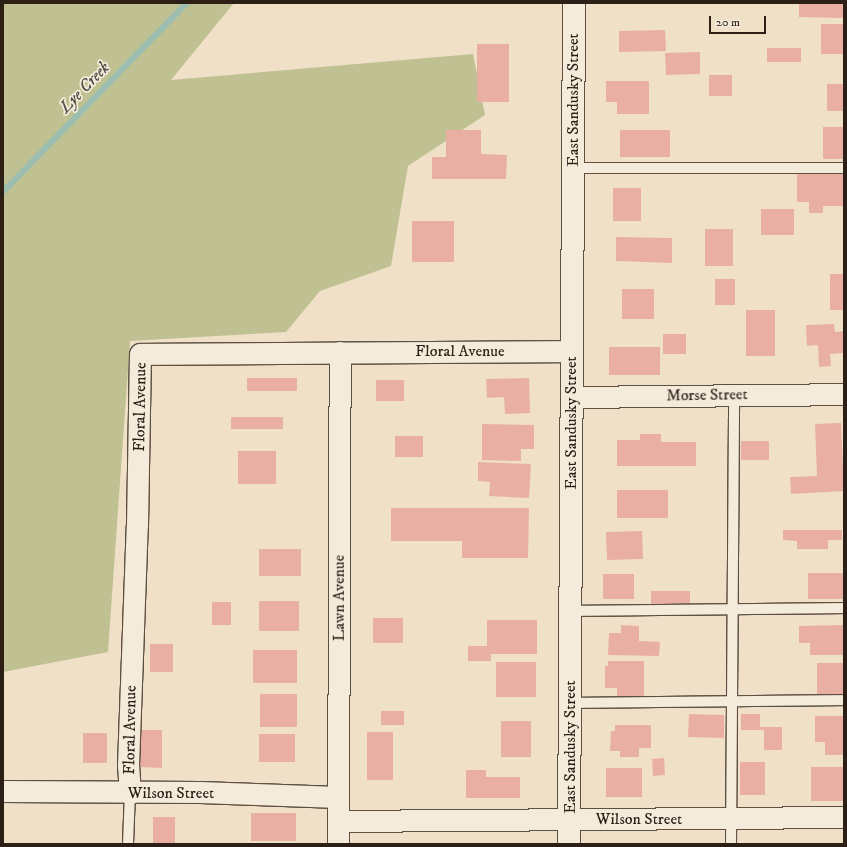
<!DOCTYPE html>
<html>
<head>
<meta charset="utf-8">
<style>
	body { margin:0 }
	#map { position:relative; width:847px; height:847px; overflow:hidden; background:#f0e0c8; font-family:"IM FELL DW Pica",serif }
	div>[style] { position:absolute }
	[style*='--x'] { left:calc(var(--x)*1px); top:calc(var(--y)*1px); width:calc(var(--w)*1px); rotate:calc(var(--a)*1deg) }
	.green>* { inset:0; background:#bfc192 }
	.stream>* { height:5.5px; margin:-2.75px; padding:0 2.75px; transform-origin:2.75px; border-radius:2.75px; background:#9bbeb0 }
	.building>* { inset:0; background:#e9afa3 }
	.roads { filter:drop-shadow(1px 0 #5d4f42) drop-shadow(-1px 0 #5d4f42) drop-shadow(0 1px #5d4f42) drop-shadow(0 -1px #5d4f42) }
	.lane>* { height:10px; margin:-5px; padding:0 5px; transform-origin:5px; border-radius:5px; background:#f5ebdb }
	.street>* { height:21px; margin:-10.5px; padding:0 10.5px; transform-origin:10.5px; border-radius:10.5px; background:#f5ebdb }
	.secondary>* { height:22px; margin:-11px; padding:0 11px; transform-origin:11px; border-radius:11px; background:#f5ebdb }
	span { translate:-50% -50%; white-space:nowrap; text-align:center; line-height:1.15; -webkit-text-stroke:3.5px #f5ebdb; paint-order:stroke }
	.street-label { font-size:16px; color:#2c1f16 }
	.water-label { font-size:17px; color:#4d4f44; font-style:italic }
	.frame { position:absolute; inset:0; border:4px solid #2c1f16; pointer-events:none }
	.scale { position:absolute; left:709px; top:16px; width:57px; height:18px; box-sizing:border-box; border:2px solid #2c1f16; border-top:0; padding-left:5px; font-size:12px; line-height:14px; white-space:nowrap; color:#2c1f16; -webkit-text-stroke:3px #f5ebdb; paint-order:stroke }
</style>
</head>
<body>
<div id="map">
	<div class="green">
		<i style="clip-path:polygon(3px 3px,234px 3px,171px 80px,473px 54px,485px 115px,408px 166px,391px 266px,320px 291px,286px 332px,130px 341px,108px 652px,3px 672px)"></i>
	</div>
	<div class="stream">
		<i style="--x:3;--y:192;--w:264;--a:-45.8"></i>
	</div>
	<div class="building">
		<i style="clip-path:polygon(799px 3px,844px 3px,844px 18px,799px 17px)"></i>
		<i style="clip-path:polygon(821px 24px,844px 24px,844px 54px,821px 54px)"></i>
		<i style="clip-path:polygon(665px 30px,666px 51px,619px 52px,619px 31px)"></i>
		<i style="clip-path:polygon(477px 44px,509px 44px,509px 102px,477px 102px)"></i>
		<i style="clip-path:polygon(767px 48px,801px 48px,801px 62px,767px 62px)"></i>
		<i style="clip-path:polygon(700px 52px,700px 74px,666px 75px,665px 53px)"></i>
		<i style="clip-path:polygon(709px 75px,732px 75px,732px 96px,709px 96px)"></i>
		<i style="clip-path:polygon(606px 81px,649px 81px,649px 114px,617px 114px,617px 102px,606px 102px)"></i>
		<i style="clip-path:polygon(827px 84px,844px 84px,844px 111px,827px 111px)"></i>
		<i style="clip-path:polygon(823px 127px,844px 127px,844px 159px,823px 159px)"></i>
		<i style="clip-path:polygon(446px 130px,481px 130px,481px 154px,507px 155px,506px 179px,432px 179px,432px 157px,446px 157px)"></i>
		<i style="clip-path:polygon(620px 130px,670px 130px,670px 157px,620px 157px)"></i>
		<i style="clip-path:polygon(797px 174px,843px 174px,843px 206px,823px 206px,823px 213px,809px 213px,809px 202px,797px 202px)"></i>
		<i style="clip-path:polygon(613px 188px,641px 188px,641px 221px,613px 221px)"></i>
		<i style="clip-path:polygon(761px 209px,794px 209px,794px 235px,761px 235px)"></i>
		<i style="clip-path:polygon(412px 221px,454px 221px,454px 262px,412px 262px)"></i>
		<i style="clip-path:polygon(705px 229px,733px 229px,733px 266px,705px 266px)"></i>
		<i style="clip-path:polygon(616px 237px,672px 238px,672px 263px,616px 261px)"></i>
		<i style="clip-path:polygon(830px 274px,844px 274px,844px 310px,830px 310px)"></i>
		<i style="clip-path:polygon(715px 279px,735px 279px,735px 305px,715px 305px)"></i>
		<i style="clip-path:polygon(622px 289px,654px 289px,654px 319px,622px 319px)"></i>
		<i style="clip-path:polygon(746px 310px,775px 310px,775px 356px,746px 356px)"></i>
		<i style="clip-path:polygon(834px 324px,835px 332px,844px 331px,844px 353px,830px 354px,831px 366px,819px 367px,818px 345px,807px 346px,806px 325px)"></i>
		<i style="clip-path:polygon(663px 334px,686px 334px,686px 354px,663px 354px)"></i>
		<i style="clip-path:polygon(609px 347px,660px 347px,660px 375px,609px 375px)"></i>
		<i style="clip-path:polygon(247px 378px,297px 378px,297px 391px,247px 391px)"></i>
		<i style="clip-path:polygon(529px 378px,530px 413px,505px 414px,504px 397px,487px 398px,486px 379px)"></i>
		<i style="clip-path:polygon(376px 380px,404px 380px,404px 401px,376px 401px)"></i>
		<i style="clip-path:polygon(231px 417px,283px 417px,283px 429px,231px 429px)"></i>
		<i style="clip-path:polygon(841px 423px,844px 491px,791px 494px,790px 477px,817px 476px,815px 424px)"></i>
		<i style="clip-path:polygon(482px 424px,534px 425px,534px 449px,521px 449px,521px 461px,482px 460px)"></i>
		<i style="clip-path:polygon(640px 434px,661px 434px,661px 442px,696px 442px,696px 466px,617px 466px,617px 440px,640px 440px)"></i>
		<i style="clip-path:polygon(395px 436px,423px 436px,423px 457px,395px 457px)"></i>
		<i style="clip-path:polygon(741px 441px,769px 441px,769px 460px,741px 460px)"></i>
		<i style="clip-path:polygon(238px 451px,276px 451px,276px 484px,238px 484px)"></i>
		<i style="clip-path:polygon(478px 462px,531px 464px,529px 498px,489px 496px,490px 482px,478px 481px)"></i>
		<i style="clip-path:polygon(617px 490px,668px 490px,668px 518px,617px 518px)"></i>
		<i style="clip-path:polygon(391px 508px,529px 508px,528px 558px,462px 558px,462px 541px,391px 541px)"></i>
		<i style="clip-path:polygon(783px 530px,842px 530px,842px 540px,828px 540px,828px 549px,797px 549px,797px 541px,783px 540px)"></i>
		<i style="clip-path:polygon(642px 531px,643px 559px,607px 560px,606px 532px)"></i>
		<i style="clip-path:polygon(259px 549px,301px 549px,301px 576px,259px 576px)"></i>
		<i style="clip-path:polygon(808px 573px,844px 573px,844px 599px,808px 599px)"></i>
		<i style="clip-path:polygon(603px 574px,634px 574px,634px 599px,603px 599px)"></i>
		<i style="clip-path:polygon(651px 591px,690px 591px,690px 607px,651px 607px)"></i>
		<i style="clip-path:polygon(259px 601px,299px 601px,299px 631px,259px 631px)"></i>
		<i style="clip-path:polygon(212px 602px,231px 602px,231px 625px,212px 625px)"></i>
		<i style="clip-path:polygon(373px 618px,403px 618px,403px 643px,373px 643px)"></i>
		<i style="clip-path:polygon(487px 620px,537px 620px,537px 654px,491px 654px,491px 661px,468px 661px,468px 646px,487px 646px)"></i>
		<i style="clip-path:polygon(621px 625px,639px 626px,639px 641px,660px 642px,659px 656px,608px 655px,609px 633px,621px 633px)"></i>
		<i style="clip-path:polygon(844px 625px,844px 655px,810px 655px,810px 643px,799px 643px,799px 626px)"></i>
		<i style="clip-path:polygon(150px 644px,173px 644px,173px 672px,150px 672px)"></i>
		<i style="clip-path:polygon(253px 650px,297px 650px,297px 683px,253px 683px)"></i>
		<i style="clip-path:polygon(608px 661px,644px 661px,644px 699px,617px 699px,617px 688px,605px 688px,605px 666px,608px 666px)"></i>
		<i style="clip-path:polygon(496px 662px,536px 662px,536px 697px,496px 697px)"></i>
		<i style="clip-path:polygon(817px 663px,844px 663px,844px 696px,817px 696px)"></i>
		<i style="clip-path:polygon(260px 694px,297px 694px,297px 727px,260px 727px)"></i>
		<i style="clip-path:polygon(381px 711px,404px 711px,404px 725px,381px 725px)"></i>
		<i style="clip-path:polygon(689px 714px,724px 715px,724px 738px,688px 737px)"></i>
		<i style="clip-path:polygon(741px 714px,760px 714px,760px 727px,782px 727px,782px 750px,764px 750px,764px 730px,741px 730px)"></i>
		<i style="clip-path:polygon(815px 716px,844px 716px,844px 755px,825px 755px,825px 742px,815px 742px)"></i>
		<i style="clip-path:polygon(501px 721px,531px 721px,531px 757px,501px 757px)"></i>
		<i style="clip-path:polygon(615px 725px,651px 725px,651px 748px,639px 748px,639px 757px,620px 757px,620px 751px,610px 751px,611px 731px,615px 731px)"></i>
		<i style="clip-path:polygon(139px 730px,162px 730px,162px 768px,139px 767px)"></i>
		<i style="clip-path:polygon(367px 732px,393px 732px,393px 780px,367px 780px)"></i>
		<i style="clip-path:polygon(83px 733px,107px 733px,107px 763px,83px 763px)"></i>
		<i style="clip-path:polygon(259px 734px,295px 734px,295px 762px,259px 762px)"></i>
		<i style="clip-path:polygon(664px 758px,665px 775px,653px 776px,652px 759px)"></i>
		<i style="clip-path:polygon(740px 762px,765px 762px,765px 795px,740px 795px)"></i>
		<i style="clip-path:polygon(811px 767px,844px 767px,844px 801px,811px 801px)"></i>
		<i style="clip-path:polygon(606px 768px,642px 768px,642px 797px,606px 797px)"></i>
		<i style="clip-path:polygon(466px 770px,486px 770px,486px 777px,520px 777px,520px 798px,466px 798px)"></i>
		<i style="clip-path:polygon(251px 813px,296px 813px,296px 841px,251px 841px)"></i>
		<i style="clip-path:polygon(153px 817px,175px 817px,175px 844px,153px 844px)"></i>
	</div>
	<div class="roads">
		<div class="lane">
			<i style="--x:573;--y:168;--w:271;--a:0"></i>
			<i style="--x:570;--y:611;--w:274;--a:-0.6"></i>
			<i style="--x:570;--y:703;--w:274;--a:-0.6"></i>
			<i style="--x:128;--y:844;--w:51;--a:-87.8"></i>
			<i style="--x:731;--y:844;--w:449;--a:-89.6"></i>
		</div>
		<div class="street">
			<i style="--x:571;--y:397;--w:273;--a:-0.6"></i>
			<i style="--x:3;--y:791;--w:197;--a:0.3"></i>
			<i style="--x:200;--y:792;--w:138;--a:2.1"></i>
			<i style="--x:130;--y:793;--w:28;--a:-94"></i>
			<i style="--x:128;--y:765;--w:240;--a:-87.9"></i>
			<i style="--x:137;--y:525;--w:171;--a:-89"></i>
			<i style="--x:140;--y:354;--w:431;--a:-0.4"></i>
			<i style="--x:338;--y:821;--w:506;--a:-0.45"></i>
			<i style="--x:338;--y:844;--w:492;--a:-89.8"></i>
		</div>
		<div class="secondary">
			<i style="--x:569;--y:844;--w:841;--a:-89.66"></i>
		</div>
	</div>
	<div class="street-label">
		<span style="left:573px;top:100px;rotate:-90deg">East Sandusky Street</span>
		<span style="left:460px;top:351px">Floral Avenue</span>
		<span style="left:707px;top:395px;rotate:-1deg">Morse Street</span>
		<span style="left:140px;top:407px;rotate:-89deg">Floral Avenue</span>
		<span style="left:571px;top:423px;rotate:-90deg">East Sandusky Street</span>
		<span style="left:339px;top:598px;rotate:-90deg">Lawn Avenue</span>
		<span style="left:130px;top:730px;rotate:-89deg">Floral Avenue</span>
		<span style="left:570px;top:747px;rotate:-90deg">East Sandusky Street</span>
		<span style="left:171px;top:793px">Wilson Street</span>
		<span style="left:639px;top:819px">Wilson Street</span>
	</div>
	<div class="water-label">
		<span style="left:85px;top:88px;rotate:-46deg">Lye Creek</span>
	</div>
	<div class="frame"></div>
	<div class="scale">20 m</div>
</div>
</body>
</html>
